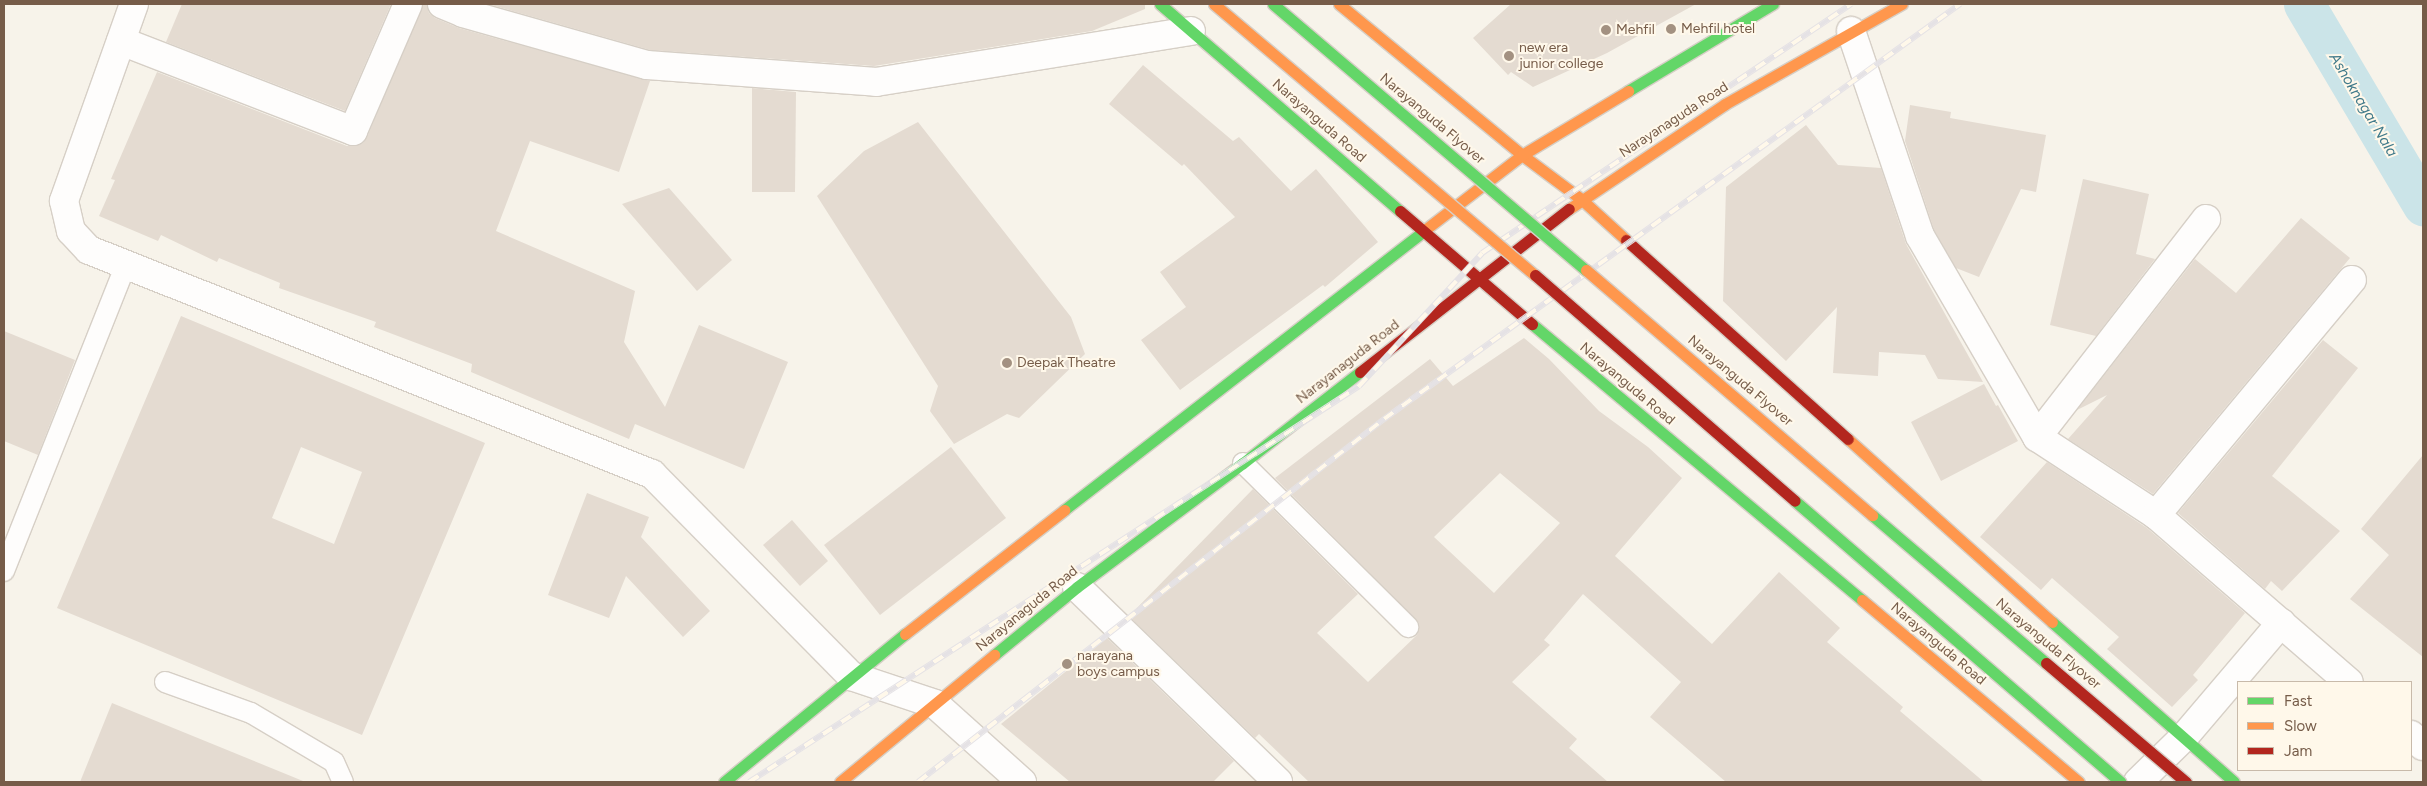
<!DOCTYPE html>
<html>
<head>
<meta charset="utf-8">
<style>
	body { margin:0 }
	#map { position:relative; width:2427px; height:786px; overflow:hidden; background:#f7f3ea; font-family:Figtree,sans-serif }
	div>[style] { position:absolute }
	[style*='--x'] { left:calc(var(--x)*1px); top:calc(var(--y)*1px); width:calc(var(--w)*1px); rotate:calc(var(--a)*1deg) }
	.canal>* { height:41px; margin:-20.5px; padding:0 20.5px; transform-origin:20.5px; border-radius:20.5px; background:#cbe4e8 }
	.building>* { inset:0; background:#e4dbd1 }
	.roads { filter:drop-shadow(1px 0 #d6cfc6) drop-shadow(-1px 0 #d6cfc6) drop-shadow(0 1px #d6cfc6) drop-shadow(0 -1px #d6cfc6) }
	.lane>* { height:20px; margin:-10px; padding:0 10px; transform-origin:10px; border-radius:10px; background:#fefdfc }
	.street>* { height:28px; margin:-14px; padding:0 14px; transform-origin:14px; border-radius:14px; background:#fefdfc }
	.fast>* { height:11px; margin:-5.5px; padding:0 5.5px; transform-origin:5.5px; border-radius:5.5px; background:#63d668 }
	.slow>* { height:11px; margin:-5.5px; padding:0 5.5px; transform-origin:5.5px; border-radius:5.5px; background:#ff974d }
	.jam>* { height:11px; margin:-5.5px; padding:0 5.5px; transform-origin:5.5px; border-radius:5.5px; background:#b3261e }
	.rail>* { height:5.5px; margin-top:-2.75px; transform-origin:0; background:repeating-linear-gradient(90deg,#fff8ea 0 11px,#e5e2e5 0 22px); box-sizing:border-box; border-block:1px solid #e5e2e5 }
	.bridges { filter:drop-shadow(1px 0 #d6cec6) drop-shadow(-1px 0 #d6cec6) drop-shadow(0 1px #d6cec6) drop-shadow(0 -1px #d6cec6) }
	.fast-bridge>* { height:11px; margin:-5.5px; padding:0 5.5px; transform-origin:5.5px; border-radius:5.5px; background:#63d668 }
	.slow-bridge>* { height:11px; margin:-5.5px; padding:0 5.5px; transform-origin:5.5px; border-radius:5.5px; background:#ff974d }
	.jam-bridge>* { height:11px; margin:-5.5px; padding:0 5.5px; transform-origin:5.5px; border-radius:5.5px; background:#b3261e }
	.dots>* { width:14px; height:14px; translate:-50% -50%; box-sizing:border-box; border:2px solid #fff8ea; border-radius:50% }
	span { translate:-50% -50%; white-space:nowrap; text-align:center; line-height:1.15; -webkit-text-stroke:4px #fff8ea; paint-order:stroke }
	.poi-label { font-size:14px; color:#765c49 }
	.left { translate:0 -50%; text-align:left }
	.street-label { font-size:14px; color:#765c49 }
	.water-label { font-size:15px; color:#417a8a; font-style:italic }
	.frame { position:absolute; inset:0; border:5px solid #765c49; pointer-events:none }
	.legend { position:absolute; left:2237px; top:681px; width:175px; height:90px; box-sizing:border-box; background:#fff8ea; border:1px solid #c8baaa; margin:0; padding:6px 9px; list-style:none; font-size:15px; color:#765c49 }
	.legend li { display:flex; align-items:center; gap:10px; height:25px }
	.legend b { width:25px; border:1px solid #c8baaa }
</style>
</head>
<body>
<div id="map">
	<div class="canal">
		<i style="--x:2304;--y:4;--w:234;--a:59.4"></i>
	</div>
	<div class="building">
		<i style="clip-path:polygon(182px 4px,391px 4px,345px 111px,166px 42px)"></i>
		<i style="clip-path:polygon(423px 4px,427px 4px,429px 13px,435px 18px,459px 28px,650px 81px,619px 172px,530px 141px,496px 231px,635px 291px,624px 342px,665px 407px,699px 325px,788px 362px,744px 469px,635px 424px,629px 439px,471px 372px,472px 364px,374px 327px,376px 322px,279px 288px,280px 283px,219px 258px,217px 262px,161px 235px,158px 241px,99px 216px,115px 180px,111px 179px,157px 72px,347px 146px,356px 146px,363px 143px,367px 137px)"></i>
		<i style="clip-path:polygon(488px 4px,1145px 4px,1145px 9px,1092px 31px,874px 66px,650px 50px)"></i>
		<i style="clip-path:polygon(1511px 4px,1696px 4px,1607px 53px,1533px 87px,1511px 72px,1508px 75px,1473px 38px)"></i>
		<i style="clip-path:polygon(1143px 65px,1233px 141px,1239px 137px,1291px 191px,1316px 169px,1378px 242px,1325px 287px,1323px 285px,1180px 390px,1141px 340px,1186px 307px,1160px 272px,1235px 217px,1184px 164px,1182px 166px,1109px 104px)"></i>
		<i style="clip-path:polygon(752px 88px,796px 92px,795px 192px,752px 192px)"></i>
		<i style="clip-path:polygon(1910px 105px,1951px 112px,1950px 118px,2046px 135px,2036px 192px,2021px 189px,1979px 277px,1956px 268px,1934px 230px,1905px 141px)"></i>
		<i style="clip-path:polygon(918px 122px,1071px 317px,1085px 354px,1019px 418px,1007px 414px,954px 444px,930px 411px,938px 386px,817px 196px,864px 151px)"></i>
		<i style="clip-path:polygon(1806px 125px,1838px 165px,1881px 168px,1906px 244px,1983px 382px,1938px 379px,1925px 355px,1879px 352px,1878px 376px,1833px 373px,1837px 307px,1786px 361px,1723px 301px,1726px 187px)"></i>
		<i style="clip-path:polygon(2083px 179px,2149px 194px,2136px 254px,2155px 259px,2096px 336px,2050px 325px)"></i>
		<i style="clip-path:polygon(669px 188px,732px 260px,697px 291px,622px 204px)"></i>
		<i style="clip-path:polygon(2301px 218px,2350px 258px,2153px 494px,2068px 439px,2107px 395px,2077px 410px,2195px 259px,2236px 293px)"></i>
		<i style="clip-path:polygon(evenodd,181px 316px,485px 443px,362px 735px,57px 608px,181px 316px,301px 447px,362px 472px,334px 544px,272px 518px,301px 447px)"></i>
		<i style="clip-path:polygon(4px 331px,75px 360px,38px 455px,4px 441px)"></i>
		<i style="clip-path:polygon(evenodd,1524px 338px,1549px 359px,1599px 411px,1648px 447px,1682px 478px,1615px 556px,1712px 644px,1779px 572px,1840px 628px,1827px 642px,1903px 707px,1900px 711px,1984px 782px,1726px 782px,1650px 717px,1681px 682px,1583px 594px,1544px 640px,1550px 645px,1512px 682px,1577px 739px,1569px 748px,1608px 782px,1309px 782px,1259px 734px,1255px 738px,1132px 619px,1136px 615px,1133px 612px,1253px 489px,1358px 594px,1317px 633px,1368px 682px,1417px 635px,1419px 623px,1275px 478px,1430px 359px,1453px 386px,1524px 338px,1500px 473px,1560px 523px,1494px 593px,1434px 537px,1500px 473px)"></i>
		<i style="clip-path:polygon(2323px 340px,2358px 368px,2272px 476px,2340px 531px,2282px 591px,2271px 581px,2265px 589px,2178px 513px)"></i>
		<i style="clip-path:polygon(1984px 384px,1996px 406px,1998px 405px,2018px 441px,1941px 481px,1911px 422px)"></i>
		<i style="clip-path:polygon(951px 447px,1006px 518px,880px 615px,824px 545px)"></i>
		<i style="clip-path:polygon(2423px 455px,2423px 657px,2350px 599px,2389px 555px,2361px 529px)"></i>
		<i style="clip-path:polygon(2047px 462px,2147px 528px,2245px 613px,2193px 675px,2198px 680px,2172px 707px,2107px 649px,2119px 637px,2052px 578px,2041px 590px,1980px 537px)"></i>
		<i style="clip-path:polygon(587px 493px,649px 517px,641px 537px,710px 611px,683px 637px,626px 576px,609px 618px,548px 595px)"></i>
		<i style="clip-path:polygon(792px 520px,828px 561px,800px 586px,763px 545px)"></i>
		<i style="clip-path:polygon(1107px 638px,1234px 761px,1213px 782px,1070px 782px,1001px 724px)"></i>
		<i style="clip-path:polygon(112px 703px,303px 781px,303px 782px,80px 782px)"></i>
	</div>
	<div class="roads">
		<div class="lane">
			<i style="--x:1243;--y:463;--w:233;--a:44.8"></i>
			<i style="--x:4;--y:571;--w:329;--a:-68.3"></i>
			<i style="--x:165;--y:682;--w:91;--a:19.8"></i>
			<i style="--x:251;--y:713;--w:96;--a:30.6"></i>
			<i style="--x:334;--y:762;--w:22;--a:66"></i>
		</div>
		<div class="street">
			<i style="--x:134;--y:4;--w:209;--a:109.6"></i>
			<i style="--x:64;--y:201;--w:31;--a:77"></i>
			<i style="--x:71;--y:231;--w:26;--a:47"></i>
			<i style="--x:89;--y:250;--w:606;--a:21.7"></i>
			<i style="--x:652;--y:474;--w:284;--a:45.4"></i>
			<i style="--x:851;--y:676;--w:89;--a:18.4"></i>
			<i style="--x:935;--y:704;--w:117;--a:41.9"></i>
			<i style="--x:442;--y:4;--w:23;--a:23"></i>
			<i style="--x:463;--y:13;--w:191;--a:15.8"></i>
			<i style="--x:647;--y:65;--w:230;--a:4.2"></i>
			<i style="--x:876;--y:82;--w:319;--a:-9.2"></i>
			<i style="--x:1851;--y:31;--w:216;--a:71.4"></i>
			<i style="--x:1920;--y:236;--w:233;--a:59.8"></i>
			<i style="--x:2037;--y:437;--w:142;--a:33.2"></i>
			<i style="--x:2156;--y:515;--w:255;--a:40.9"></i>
			<i style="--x:121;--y:41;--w:249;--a:21.2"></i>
			<i style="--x:353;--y:131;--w:138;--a:-66.6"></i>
			<i style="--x:2037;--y:437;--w:276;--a:-52.2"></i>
			<i style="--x:2156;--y:515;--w:306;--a:-50.2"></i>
			<i style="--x:1077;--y:587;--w:280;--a:44.1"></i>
			<i style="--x:2411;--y:735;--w:16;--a:43"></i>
			<i style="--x:2138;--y:782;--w:64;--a:-44.4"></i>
			<i style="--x:2184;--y:737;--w:150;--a:-49.6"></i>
		</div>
		<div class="fast">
			<i style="--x:1160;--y:4;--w:317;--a:40.8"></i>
			<i style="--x:1628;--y:91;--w:169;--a:-31"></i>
			<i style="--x:1532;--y:324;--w:430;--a:39.9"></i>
			<i style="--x:1064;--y:510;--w:458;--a:-37.8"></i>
			<i style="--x:2052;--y:622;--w:242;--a:41.3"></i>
			<i style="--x:994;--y:655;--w:107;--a:-39.3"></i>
			<i style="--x:1077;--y:587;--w:207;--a:-36.8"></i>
			<i style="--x:1243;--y:463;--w:148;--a:-37.9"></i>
			<i style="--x:724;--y:782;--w:234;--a:-39.3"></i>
		</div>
		<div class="slow">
			<i style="--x:1339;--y:4;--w:237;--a:39.5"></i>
			<i style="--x:1522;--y:155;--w:74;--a:36.7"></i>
			<i style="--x:1581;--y:199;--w:61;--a:42.3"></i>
			<i style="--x:1569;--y:209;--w:188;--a:-33.9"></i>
			<i style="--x:1725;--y:104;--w:203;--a:-29.5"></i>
			<i style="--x:1426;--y:229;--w:121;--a:-37.6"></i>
			<i style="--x:1522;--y:155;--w:124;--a:-31.1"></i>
			<i style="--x:1848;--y:439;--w:274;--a:41.9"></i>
			<i style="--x:1862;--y:600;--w:283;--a:40"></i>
			<i style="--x:905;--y:634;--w:202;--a:-37.9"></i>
			<i style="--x:840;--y:782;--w:200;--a:-39.5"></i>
		</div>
		<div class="jam">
			<i style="--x:1400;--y:211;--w:174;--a:40.6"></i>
			<i style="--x:1626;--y:240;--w:298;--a:41.9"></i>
			<i style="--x:1360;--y:372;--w:265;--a:-38"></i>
		</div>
	</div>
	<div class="rail">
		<i style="--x:749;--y:782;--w:727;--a:-32.99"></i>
		<i style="--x:1359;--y:386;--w:181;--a:-47.2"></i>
		<i style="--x:1482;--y:253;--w:445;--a:-34"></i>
		<i style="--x:918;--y:782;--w:591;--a:-37.92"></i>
		<i style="--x:1384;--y:419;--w:710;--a:-35.77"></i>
	</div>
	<div class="bridges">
		<div class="fast-bridge">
			<i style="--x:1273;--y:4;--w:411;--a:40.4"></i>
			<i style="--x:1795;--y:501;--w:430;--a:40.8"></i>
			<i style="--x:1872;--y:515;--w:228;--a:40.4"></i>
		</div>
		<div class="slow-bridge">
			<i style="--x:1214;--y:4;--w:420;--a:40.2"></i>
			<i style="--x:1586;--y:270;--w:377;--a:40.6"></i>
		</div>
		<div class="jam-bridge">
			<i style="--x:1535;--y:275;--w:344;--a:41"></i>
			<i style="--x:2046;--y:663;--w:184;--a:40.4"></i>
		</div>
	</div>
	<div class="dots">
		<i style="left:1671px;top:29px;background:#a39181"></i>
		<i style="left:1606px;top:30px;background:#a39181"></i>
		<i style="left:1509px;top:56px;background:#a39181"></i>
		<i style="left:1007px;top:363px;background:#a39181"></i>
		<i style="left:1067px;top:664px;background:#a39181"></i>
	</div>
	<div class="poi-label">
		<span class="left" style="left:1681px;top:29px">Mehfil hotel</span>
		<span class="left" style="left:1616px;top:30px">Mehfil</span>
		<span class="left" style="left:1519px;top:56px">new era<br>junior college</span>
		<span class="left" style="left:1017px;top:363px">Deepak Theatre</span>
		<span class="left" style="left:1077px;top:664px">narayana<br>boys campus</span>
	</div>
	<div class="street-label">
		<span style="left:1432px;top:119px;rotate:40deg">Narayanguda Flyover</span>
		<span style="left:1674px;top:120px;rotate:-33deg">Narayanaguda Road</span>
		<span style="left:1319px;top:121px;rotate:41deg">Narayanguda Road</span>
		<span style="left:1348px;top:362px;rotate:-38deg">Narayanaguda Road</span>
		<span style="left:1740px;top:381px;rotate:40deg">Narayanguda Flyover</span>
		<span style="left:1627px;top:384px;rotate:40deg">Narayanguda Road</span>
		<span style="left:1027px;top:609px;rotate:-39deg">Narayanaguda Road</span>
		<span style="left:1938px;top:644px;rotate:40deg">Narayanguda Road</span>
		<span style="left:2048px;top:644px;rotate:40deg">Narayanguda Flyover</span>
	</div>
	<div class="water-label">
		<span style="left:2363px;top:105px;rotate:59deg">Ashoknagar Nala</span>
	</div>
	<div class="frame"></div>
	<ul class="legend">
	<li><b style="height:6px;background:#63d668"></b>Fast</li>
	<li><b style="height:6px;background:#ff974d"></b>Slow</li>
	<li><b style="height:6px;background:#b3261e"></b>Jam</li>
	</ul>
</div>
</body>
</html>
